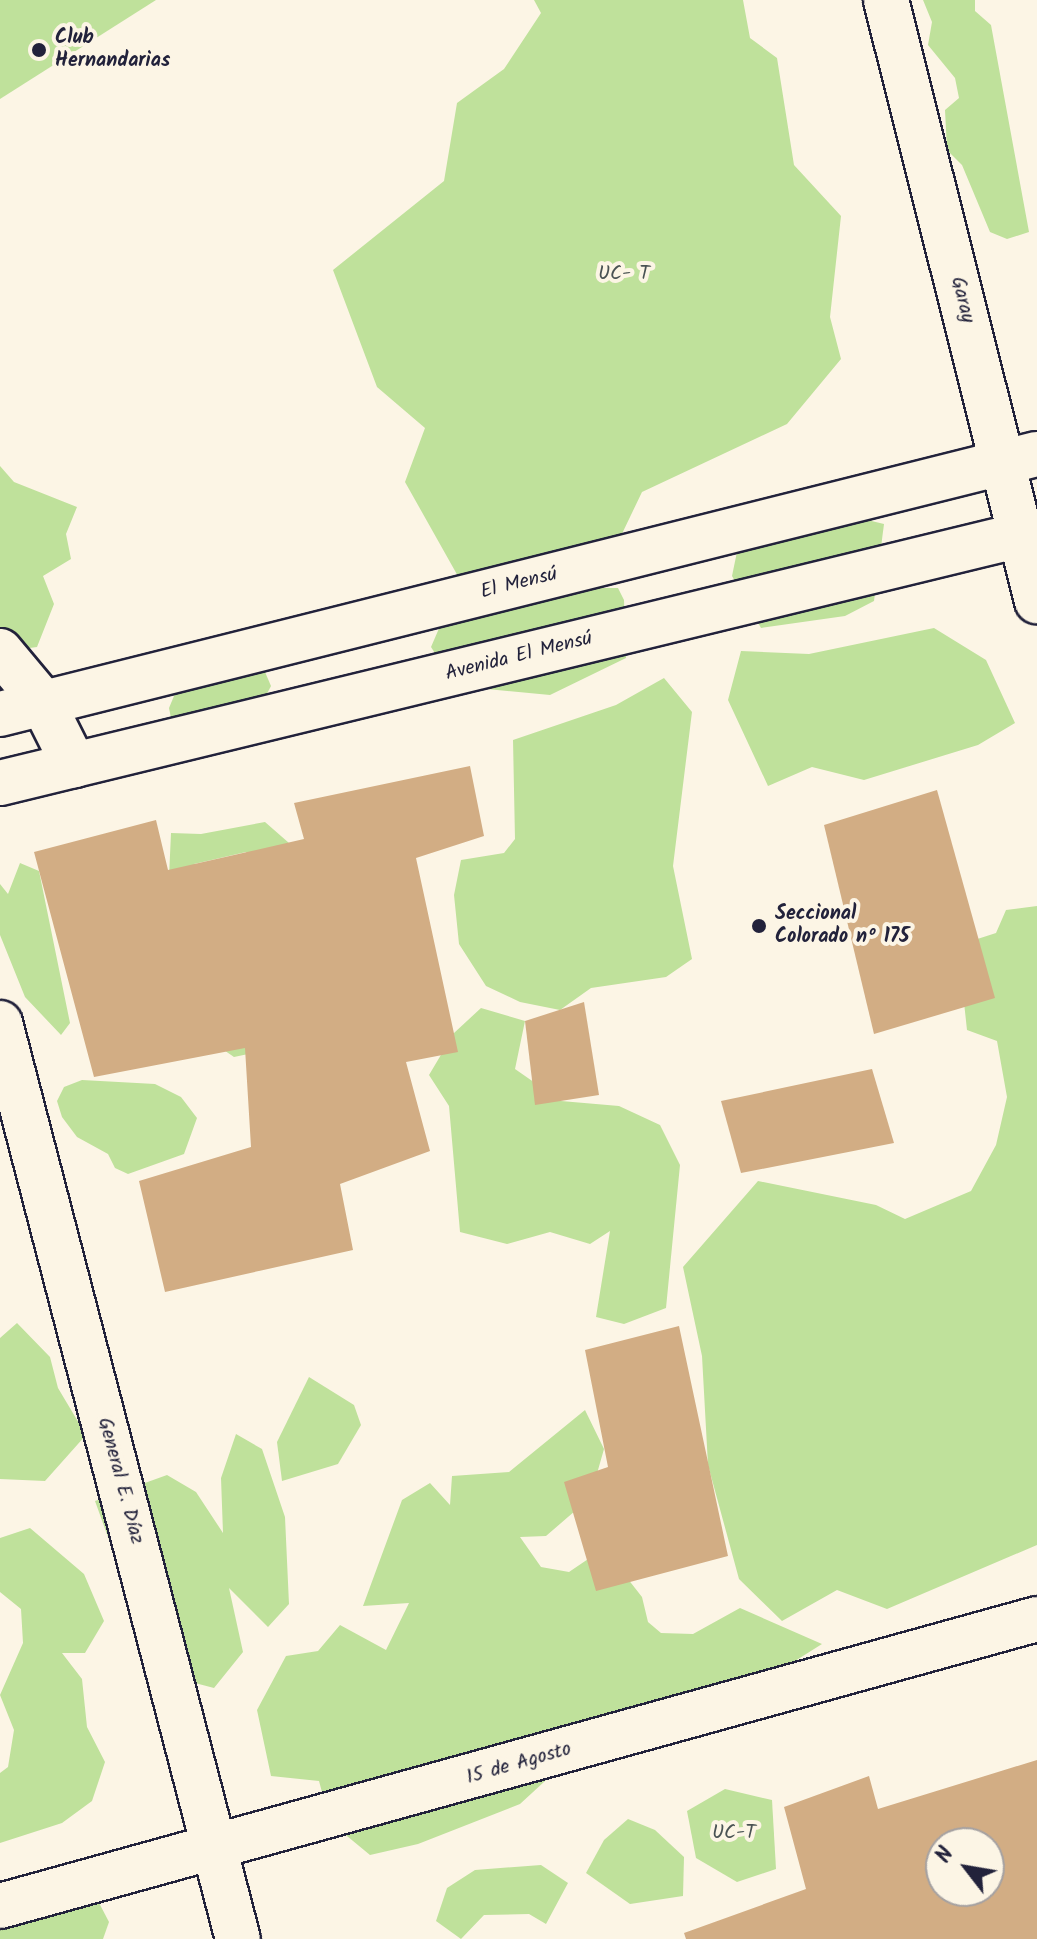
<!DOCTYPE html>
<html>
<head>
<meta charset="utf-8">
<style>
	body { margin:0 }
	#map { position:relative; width:1037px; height:1939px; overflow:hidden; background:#fcf5e5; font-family:Kalam,sans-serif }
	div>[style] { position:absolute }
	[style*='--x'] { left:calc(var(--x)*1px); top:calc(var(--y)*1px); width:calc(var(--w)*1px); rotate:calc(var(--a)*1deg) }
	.green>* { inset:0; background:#bfe19b }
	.building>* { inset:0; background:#d2ad84 }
	.roads { filter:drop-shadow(2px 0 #22223b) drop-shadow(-2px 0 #22223b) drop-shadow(0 2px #22223b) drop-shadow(0 -2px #22223b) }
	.minor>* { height:44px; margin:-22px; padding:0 22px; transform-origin:22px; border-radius:22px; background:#fcf5e5 }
	.dots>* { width:22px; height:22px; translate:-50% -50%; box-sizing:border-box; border:4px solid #fcf5e5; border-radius:50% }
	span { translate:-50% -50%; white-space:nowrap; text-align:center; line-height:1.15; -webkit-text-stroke:8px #fcf5e5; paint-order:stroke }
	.poi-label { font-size:20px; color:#22223b; font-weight:700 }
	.left { translate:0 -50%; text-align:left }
	.park-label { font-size:20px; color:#495253 }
	.street-label { font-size:20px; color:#22223b }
	.north { position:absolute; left:925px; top:1827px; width:80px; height:80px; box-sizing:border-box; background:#fcf5e5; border:2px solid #a5a1a1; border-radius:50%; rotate:301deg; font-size:22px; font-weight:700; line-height:32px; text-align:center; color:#22223b }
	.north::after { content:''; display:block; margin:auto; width:28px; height:36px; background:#22223b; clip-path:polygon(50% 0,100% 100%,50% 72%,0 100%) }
</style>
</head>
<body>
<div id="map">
	<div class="green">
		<i style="clip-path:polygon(0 0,156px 0,0 99px)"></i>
		<i style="clip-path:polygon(534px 0,743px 0,750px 38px,777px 58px,794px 165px,841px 216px,830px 317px,841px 359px,787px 424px,642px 492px,596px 588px,618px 588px,624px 600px,626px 658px,550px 695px,456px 686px,431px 647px,453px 596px,468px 594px,405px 482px,425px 428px,377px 387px,333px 270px,444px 181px,457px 103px,504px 69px,541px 13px)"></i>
		<i style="clip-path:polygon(923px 0,975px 0,975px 11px,991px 25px,1029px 232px,1007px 239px,990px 232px,962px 165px,947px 150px,945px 110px,959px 98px,955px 78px,928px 45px,932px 22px)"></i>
		<i style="clip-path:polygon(0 466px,14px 482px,77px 507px,66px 534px,71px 559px,43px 576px,54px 604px,37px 647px,0 652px)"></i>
		<i style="clip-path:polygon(810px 506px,884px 524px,874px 601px,845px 616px,761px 628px,732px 576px,738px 547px)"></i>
		<i style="clip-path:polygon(934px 628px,986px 660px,1015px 723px,978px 745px,864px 780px,812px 767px,768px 786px,728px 700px,741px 651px,809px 654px)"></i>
		<i style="clip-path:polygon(187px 665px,262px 665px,271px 686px,242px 741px,209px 744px,171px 718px,169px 708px)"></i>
		<i style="clip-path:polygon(664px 678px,692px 712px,673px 866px,692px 959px,666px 977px,591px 988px,560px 1010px,520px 1002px,486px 986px,459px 944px,454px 895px,461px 860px,504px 853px,515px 839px,513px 740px,616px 705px)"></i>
		<i style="clip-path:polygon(265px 822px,289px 843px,258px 870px,246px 852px,194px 864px,202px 931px,253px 1053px,234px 1057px,215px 1044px,169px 877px,171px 833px,201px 834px)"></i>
		<i style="clip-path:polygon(20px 863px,39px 871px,70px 1023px,61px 1035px,25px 997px,0 935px,0 884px,8px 894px)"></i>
		<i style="clip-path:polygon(1037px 906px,1037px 1545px,887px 1609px,837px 1590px,782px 1621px,739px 1579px,708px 1465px,702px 1356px,683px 1267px,758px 1181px,876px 1205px,905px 1219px,971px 1191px,996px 1145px,1007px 1097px,997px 1041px,967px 1030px,961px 975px,965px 943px,996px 933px,1006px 910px)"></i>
		<i style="clip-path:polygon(481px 1008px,525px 1021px,515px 1069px,561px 1101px,619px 1106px,660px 1125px,680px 1165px,666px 1308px,624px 1324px,596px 1317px,610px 1231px,590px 1244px,550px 1232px,507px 1244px,460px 1232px,449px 1106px,429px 1075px,454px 1033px)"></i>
		<i style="clip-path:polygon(82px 1080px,155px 1084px,181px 1097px,197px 1118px,184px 1154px,128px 1174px,115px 1168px,108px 1154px,77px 1137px,62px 1117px,57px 1101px,64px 1087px)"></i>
		<i style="clip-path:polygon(17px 1323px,50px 1357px,58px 1388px,86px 1435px,45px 1481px,0 1479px,0 1338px)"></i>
		<i style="clip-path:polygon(309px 1377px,354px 1405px,361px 1425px,338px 1464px,282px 1481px,277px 1442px)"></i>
		<i style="clip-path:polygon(585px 1410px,604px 1449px,590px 1498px,546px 1536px,520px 1537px,541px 1567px,569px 1572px,597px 1553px,613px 1560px,642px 1597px,648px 1622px,661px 1633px,693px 1634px,740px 1608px,822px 1644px,752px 1688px,569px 1759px,520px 1804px,418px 1844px,370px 1855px,330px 1822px,319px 1781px,271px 1776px,257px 1710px,286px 1656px,318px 1651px,340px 1625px,386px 1650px,409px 1603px,363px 1606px,402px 1500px,430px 1483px,450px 1505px,452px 1476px,509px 1472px)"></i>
		<i style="clip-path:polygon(236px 1434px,262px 1449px,285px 1517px,289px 1604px,268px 1627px,229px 1588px,243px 1652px,214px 1688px,157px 1673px,95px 1501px,167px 1475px,196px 1492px,223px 1533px,221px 1478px)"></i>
		<i style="clip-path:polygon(30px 1528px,84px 1574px,104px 1621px,85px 1653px,62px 1653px,82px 1679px,87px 1727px,105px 1762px,92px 1801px,62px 1823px,0 1843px,0 1773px,8px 1767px,14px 1730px,0 1695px,23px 1643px,21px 1609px,0 1592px,0 1538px)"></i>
		<i style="clip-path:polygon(725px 1789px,772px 1800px,776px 1869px,737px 1882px,696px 1858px,687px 1811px)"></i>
		<i style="clip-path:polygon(628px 1819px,655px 1830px,684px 1857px,683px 1896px,630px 1904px,586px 1873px,604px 1840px)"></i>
		<i style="clip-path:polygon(541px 1865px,568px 1883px,546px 1924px,529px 1914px,484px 1915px,461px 1939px,436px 1921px,447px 1888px,475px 1870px)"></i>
		<i style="clip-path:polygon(97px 1899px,109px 1922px,103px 1939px,0 1939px,0 1930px,16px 1924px)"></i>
	</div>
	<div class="building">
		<i style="clip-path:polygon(470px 766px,484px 836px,416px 858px,458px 1052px,406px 1062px,430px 1151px,340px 1184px,353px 1250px,165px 1292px,139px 1181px,251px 1147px,245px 1048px,94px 1077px,34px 852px,156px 820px,168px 870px,304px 839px,294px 803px)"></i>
		<i style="clip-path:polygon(937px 790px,995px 998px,874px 1034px,824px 825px)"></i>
		<i style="clip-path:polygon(584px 1002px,599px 1095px,535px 1105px,525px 1021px)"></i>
		<i style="clip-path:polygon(872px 1069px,894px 1143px,741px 1173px,721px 1101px)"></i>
		<i style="clip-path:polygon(679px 1326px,728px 1556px,596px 1591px,564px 1482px,608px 1467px,585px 1350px)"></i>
		<i style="clip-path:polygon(evenodd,1037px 1760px,1037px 1939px,686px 1939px,684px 1933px,806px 1889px,784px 1807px,869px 1776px,878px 1809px,1037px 1760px,941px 1843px,989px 1843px,989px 1891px,941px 1891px,941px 1843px)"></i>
	</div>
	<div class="roads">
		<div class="minor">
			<i style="--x:886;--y:0;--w:620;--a:75.9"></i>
			<i style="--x:0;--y:651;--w:65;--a:50"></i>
			<i style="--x:42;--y:701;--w:72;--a:63.4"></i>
			<i style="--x:0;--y:714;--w:1069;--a:-14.08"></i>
			<i style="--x:0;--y:783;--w:1067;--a:-13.66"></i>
			<i style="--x:0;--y:1023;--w:946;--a:75.44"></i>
			<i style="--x:0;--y:1906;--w:1076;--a:-15.47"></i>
		</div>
	</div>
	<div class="dots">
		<i style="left:39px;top:50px;background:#22223b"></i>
		<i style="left:759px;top:926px;background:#22223b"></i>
	</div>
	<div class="poi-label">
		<span class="left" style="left:55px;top:50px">Club<br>Hernandarias</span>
		<span class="left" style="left:775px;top:926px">Seccional<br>Colorado nº 175</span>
	</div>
	<div class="park-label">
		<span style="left:624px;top:274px">UC- T</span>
		<span style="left:734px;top:1833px">UC-T</span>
	</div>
	<div class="street-label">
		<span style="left:962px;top:300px;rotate:76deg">Garay</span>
		<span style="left:519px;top:584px;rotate:-14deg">El Mensú</span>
		<span style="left:519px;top:657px;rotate:-14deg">Avenida El Mensú</span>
		<span style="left:120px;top:1481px;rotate:75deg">General E. Díaz</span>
		<span style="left:519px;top:1764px;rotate:-16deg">15 de Agosto</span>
	</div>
	<div class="north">N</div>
</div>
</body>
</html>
